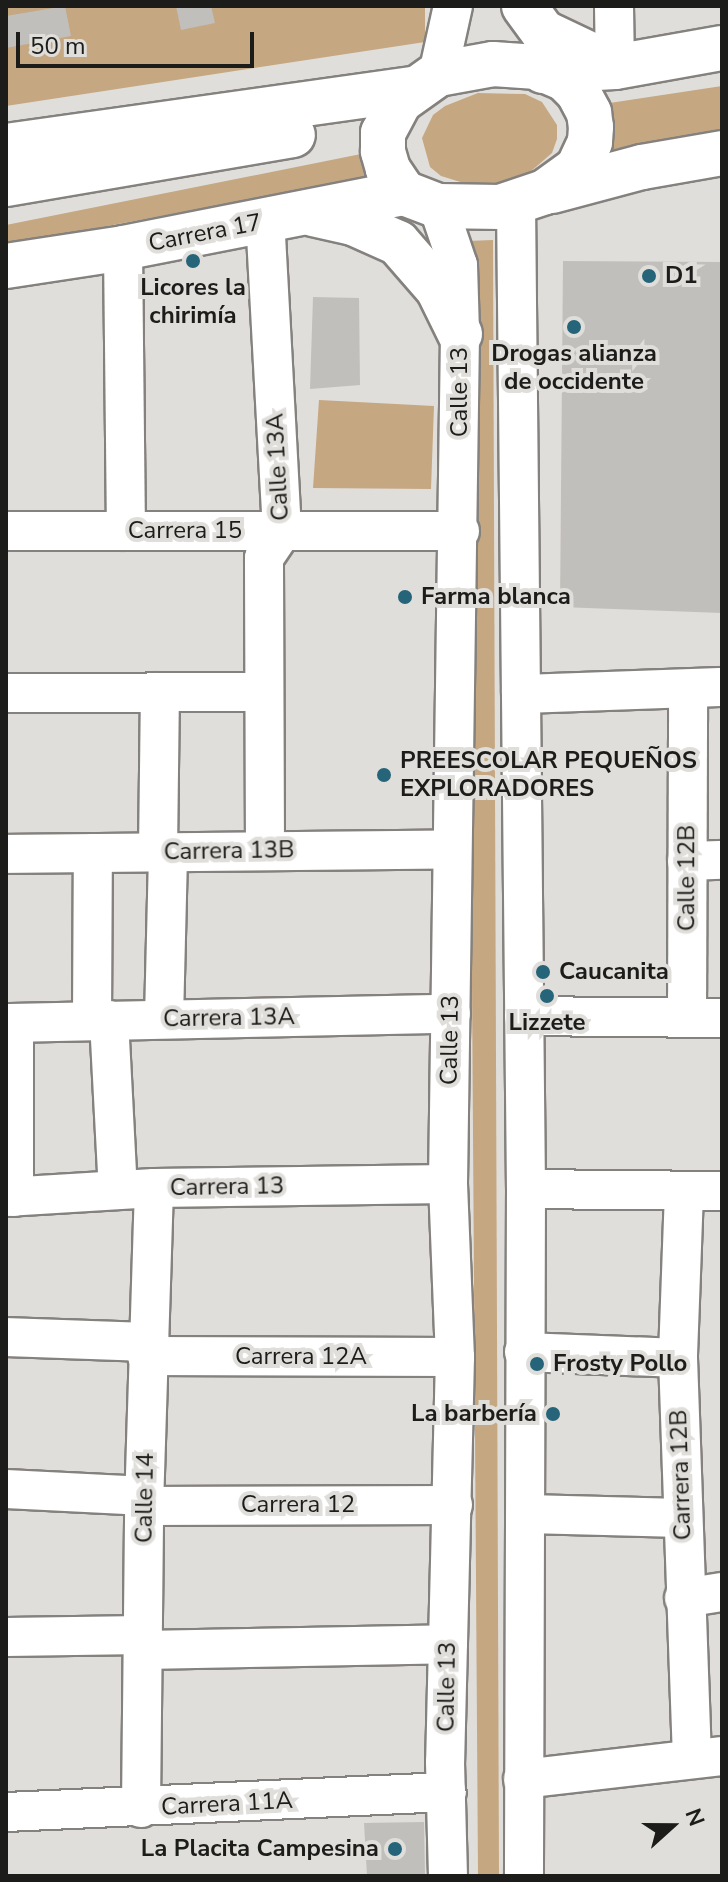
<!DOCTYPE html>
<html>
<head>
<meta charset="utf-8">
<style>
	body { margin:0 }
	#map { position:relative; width:728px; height:1882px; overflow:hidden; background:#e0deda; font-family:"Nunito Sans",sans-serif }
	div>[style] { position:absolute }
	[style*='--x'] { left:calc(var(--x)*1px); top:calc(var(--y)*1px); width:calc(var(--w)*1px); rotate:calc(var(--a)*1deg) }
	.green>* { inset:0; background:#c5a781 }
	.building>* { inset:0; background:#c1bfbb }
	.roads { filter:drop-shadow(2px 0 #84817e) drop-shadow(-2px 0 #84817e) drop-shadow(0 2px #84817e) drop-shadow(0 -2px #84817e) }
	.minor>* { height:38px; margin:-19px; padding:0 19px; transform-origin:19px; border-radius:19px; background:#fff }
	.major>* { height:44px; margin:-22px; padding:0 22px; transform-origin:22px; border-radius:22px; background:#fff }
	.dots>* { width:22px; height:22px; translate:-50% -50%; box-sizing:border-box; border:4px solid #e0deda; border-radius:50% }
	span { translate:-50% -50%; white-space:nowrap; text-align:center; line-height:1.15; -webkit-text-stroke:8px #e0deda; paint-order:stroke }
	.street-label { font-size:24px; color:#1c1c1a }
	.poi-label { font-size:24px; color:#1c1c1a; font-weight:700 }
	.left { translate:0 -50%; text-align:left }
	.right { translate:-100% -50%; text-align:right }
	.frame { position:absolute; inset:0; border:8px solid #1c1c1a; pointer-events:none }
	.north { position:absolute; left:632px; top:1786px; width:80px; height:80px; -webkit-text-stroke:6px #e0deda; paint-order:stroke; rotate:69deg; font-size:22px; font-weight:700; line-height:32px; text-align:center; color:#1c1c1a }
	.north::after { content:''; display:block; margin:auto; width:28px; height:36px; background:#1c1c1a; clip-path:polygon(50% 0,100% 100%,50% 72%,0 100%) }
	.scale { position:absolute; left:16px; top:32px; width:238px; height:36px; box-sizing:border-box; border:4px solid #1c1c1a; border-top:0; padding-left:10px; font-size:24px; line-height:28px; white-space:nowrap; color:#1c1c1a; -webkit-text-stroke:6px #e0deda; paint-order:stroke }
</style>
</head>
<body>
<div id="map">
	<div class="green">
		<i style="clip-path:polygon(6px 6px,425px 6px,425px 42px,6px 106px)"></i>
		<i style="clip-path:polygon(722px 86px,722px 131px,610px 150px,603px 104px)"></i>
		<i style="clip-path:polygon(478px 93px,525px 94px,542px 102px,557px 125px,557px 139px,552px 153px,530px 172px,500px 183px,467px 184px,441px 176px,430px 167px,422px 138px,433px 115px,445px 106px)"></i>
		<i style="clip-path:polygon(366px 153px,370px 177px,6px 245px,6px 225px)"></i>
		<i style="clip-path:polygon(493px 240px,499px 1876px,478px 1876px,467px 241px)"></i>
		<i style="clip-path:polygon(319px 400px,434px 406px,431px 489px,313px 488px)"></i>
	</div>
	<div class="building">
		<i style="clip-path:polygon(65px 6px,71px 36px,6px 48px,6px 16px)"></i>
		<i style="clip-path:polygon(176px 6px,211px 6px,215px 23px,181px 30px)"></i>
		<i style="clip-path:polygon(563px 261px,722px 262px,722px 613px,560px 607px)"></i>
		<i style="clip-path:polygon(313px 297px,359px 298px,360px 385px,310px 389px)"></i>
		<i style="clip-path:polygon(424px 1822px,425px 1876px,367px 1876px,364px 1823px)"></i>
	</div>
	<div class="roads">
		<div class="minor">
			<i style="--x:614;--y:6;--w:61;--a:89.1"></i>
			<i style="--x:438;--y:74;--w:70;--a:-77.6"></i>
			<i style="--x:516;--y:203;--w:986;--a:89.42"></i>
			<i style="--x:526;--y:1189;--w:687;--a:90.17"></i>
			<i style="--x:438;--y:206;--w:62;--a:71.3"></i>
			<i style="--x:458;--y:265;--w:69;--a:88.3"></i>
			<i style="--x:460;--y:334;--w:850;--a:90.81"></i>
			<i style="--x:448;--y:1184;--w:173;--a:87.7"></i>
			<i style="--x:455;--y:1357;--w:405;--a:91.4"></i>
			<i style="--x:445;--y:1762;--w:114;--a:88.5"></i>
			<i style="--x:123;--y:248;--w:283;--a:89.4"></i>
			<i style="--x:6;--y:531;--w:454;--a:0"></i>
			<i style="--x:6;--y:693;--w:258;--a:-0.2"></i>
			<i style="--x:521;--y:694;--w:201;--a:-2"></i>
			<i style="--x:265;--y:851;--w:293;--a:-90.2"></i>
			<i style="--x:264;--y:558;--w:32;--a:-56"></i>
			<i style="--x:282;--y:531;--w:309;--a:-93.1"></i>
			<i style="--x:158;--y:852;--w:160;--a:-89.3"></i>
			<i style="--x:6;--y:854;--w:446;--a:-0.6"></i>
			<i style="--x:687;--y:861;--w:35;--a:-2"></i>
			<i style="--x:524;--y:1016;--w:198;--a:0.6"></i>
			<i style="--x:687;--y:1018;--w:329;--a:-89.8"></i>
			<i style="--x:164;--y:1019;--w:167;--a:-88.6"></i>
			<i style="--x:109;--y:1020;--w:170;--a:87"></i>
			<i style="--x:92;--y:1021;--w:168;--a:-89.7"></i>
			<i style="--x:6;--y:1023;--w:445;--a:-1.2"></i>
			<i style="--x:14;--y:1023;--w:174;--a:90"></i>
			<i style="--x:526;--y:1189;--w:196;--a:0.6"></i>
			<i style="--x:684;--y:1192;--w:166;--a:92.1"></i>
			<i style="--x:678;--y:1358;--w:401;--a:88"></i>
			<i style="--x:6;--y:1197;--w:148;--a:-3.5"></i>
			<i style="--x:154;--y:1188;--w:294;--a:-0.8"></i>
			<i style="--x:6;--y:1337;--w:144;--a:2"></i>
			<i style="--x:524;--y:1352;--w:154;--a:2.2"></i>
			<i style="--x:147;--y:1356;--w:308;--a:0.2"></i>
			<i style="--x:6;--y:1489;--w:140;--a:2.9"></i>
			<i style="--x:144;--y:1506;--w:309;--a:-0.2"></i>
			<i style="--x:527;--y:1514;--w:155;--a:1.5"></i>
			<i style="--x:684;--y:1598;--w:38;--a:-9"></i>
			<i style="--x:6;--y:1637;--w:137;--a:-0.8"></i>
			<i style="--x:143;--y:1650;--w:305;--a:-1.1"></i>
			<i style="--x:523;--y:1779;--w:200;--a:-6.6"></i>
			<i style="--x:141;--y:1808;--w:302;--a:-89.4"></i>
			<i style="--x:144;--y:1506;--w:318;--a:-88.2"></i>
			<i style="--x:6;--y:1812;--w:441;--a:-2.6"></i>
		</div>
		<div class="major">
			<i style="--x:524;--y:6;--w:32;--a:54"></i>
			<i style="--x:543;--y:32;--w:74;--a:25.5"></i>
			<i style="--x:493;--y:64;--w:44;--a:3.9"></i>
			<i style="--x:537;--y:67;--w:30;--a:23"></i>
			<i style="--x:565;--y:79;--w:18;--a:45"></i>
			<i style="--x:578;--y:92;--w:24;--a:62"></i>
			<i style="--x:589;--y:113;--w:14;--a:82"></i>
			<i style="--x:591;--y:127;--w:15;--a:94"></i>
			<i style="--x:590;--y:142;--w:29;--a:115"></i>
			<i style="--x:578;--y:168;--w:41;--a:144"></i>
			<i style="--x:545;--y:192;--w:47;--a:161.6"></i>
			<i style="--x:500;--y:207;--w:62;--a:-179.1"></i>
			<i style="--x:438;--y:206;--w:36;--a:-159"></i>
			<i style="--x:404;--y:193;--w:29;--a:-124"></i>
			<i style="--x:388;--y:169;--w:19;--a:-106"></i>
			<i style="--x:383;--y:151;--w:18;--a:-90"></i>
			<i style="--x:383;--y:133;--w:36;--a:-62"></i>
			<i style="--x:400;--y:101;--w:47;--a:-35.4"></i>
			<i style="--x:438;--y:74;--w:56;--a:-10.3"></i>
			<i style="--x:543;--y:71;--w:72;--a:-3.2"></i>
			<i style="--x:615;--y:67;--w:109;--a:-10.1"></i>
			<i style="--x:6;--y:146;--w:415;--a:-8"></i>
			<i style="--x:6;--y:184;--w:291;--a:-9.7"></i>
			<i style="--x:552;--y:191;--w:93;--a:-14.9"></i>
			<i style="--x:642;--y:167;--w:81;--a:-9.9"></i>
			<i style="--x:313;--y:214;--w:41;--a:12.7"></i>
			<i style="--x:353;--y:223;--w:49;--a:24"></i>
			<i style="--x:398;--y:243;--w:61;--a:49"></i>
			<i style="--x:438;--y:289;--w:50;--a:63.9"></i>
			<i style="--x:6;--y:266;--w:118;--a:-8.7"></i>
			<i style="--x:123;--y:248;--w:286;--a:-11.1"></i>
		</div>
	</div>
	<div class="dots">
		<i style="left:193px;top:261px;background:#256479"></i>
		<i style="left:649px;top:276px;background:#256479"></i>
		<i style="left:574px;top:327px;background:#256479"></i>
		<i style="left:405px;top:597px;background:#256479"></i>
		<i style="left:384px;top:775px;background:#256479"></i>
		<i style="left:543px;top:972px;background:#256479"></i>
		<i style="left:547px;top:996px;background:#256479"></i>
		<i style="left:537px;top:1364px;background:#256479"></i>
		<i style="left:553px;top:1414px;background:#256479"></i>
		<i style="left:395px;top:1849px;background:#256479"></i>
	</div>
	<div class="street-label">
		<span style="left:205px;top:233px;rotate:-11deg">Carrera 17</span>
		<span style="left:460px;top:392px;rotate:-90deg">Calle 13</span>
		<span style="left:278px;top:467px;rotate:-93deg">Calle 13A</span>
		<span style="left:185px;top:531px">Carrera 15</span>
		<span style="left:229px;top:851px;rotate:-1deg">Carrera 13B</span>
		<span style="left:687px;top:878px;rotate:-90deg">Calle 12B</span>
		<span style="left:229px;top:1018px;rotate:-1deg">Carrera 13A</span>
		<span style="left:450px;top:1040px;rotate:-89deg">Calle 13</span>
		<span style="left:227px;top:1187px;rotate:-1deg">Carrera 13</span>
		<span style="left:301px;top:1357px">Carrera 12A</span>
		<span style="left:681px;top:1475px;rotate:-92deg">Carrera 12B</span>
		<span style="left:145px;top:1498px;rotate:-89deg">Calle 14</span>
		<span style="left:298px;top:1505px">Carrera 12</span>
		<span style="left:447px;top:1687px;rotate:-89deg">Calle 13</span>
		<span style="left:227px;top:1804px;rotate:-3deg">Carrera 11A</span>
	</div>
	<div class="poi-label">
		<span class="left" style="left:665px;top:276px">D1</span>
		<span style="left:193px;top:302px">Licores la<br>chirimía</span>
		<span style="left:574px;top:368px">Drogas alianza<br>de occidente</span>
		<span class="left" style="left:421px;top:597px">Farma blanca</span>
		<span class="left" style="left:400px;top:775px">PREESCOLAR PEQUEÑOS<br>EXPLORADORES</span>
		<span class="left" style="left:559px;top:972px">Caucanita</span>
		<span style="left:547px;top:1023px">Lizzete</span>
		<span class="left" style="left:553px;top:1364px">Frosty Pollo</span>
		<span class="right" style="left:537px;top:1414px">La barbería</span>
		<span class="right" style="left:379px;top:1849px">La Placita Campesina</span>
	</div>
	<div class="frame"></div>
	<div class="north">N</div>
	<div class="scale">50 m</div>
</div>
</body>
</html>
